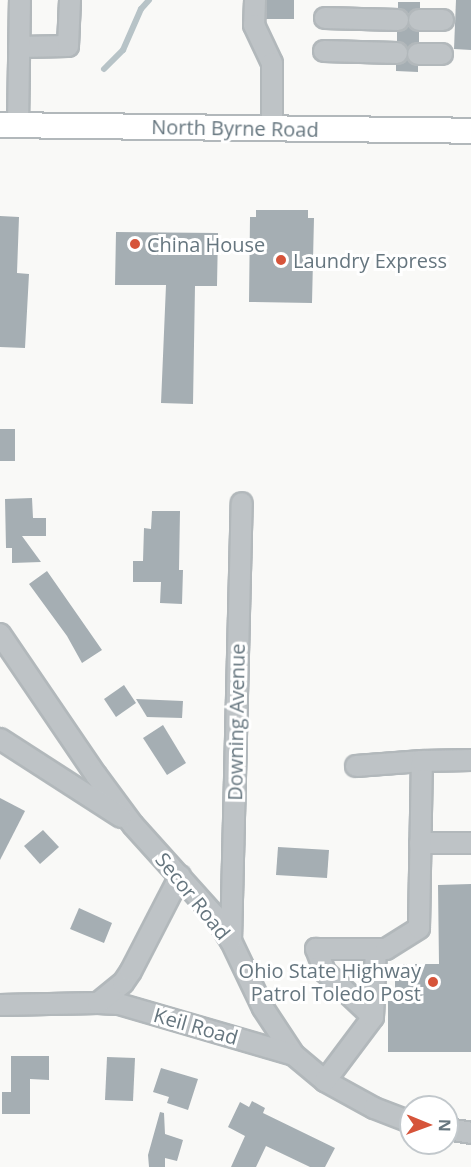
<!DOCTYPE html>
<html>
<head>
<meta charset="utf-8">
<style>
	body { margin:0 }
	#map { position:relative; width:471px; height:1167px; overflow:hidden; background:#f9f9f7; font-family:"Open Sans",sans-serif }
	div>[style] { position:absolute }
	[style*='--x'] { left:calc(var(--x)*1px); top:calc(var(--y)*1px); width:calc(var(--w)*1px); rotate:calc(var(--a)*1deg) }
	.stream>* { height:6px; margin:-3px; padding:0 3px; transform-origin:3px; border-radius:3px; background:#b7c3c7 }
	.building>* { inset:0; background:#a5aeb3 }
	.roads { filter:drop-shadow(2px 0 #b2b8bb) drop-shadow(-2px 0 #b2b8bb) drop-shadow(0 2px #b2b8bb) drop-shadow(0 -2px #b2b8bb) }
	.minor>* { height:20px; margin:-10px; padding:0 10px; transform-origin:10px; border-radius:10px; background:#bec3c6 }
	.major>* { height:24px; margin:-12px; padding:0 12px; transform-origin:12px; border-radius:12px; background:#fff }
	.dots>* { width:16px; height:16px; translate:-50% -50%; box-sizing:border-box; border:3px solid #fff; border-radius:50% }
	span { translate:-50% -50%; white-space:nowrap; text-align:center; line-height:1.15; -webkit-text-stroke:6px #fff; paint-order:stroke }
	.street-label { font-size:20px; color:#66767f }
	.poi-label { font-size:20px; color:#66767f }
	.left { translate:0 -50%; text-align:left }
	.right { translate:-100% -50%; text-align:right }
	.north { position:absolute; left:399px; top:1095px; width:60px; height:60px; box-sizing:border-box; background:#fff; border:2px solid #c2c8cc; border-radius:50%; rotate:91deg; font-size:16px; font-weight:700; line-height:24px; text-align:center; color:#66767f }
	.north::after { content:''; display:block; margin:auto; width:21px; height:27px; background:#d6543a; clip-path:polygon(50% 0,100% 100%,50% 72%,0 100%) }
</style>
</head>
<body>
<div id="map">
	<div class="stream">
		<i style="--x:104;--y:69;--w:27;--a:-45"></i>
		<i style="--x:123;--y:50;--w:45;--a:-66.3"></i>
		<i style="--x:141;--y:9;--w:12;--a:-48"></i>
	</div>
	<div class="building">
		<i style="clip-path:polygon(267px 0,294px 0,294px 19px,266px 19px)"></i>
		<i style="clip-path:polygon(456px 0,471px 0,471px 50px,454px 49px)"></i>
		<i style="clip-path:polygon(398px 2px,420px 2px,420px 8px,408px 14px,398px 8px)"></i>
		<i style="clip-path:polygon(408px 26px,419px 32px,419px 42px,408px 48px,397px 41px,397px 32px)"></i>
		<i style="clip-path:polygon(407px 59px,418px 66px,418px 72px,396px 71px,396px 65px)"></i>
		<i style="clip-path:polygon(256px 210px,308px 210px,308px 218px,314px 218px,312px 303px,249px 302px,250px 217px,256px 217px)"></i>
		<i style="clip-path:polygon(0 216px,19px 217px,17px 273px,29px 274px,25px 348px,0 347px)"></i>
		<i style="clip-path:polygon(116px 232px,218px 233px,217px 286px,195px 286px,193px 404px,161px 403px,166px 285px,115px 285px)"></i>
		<i style="clip-path:polygon(0 429px,15px 429px,15px 461px,0 461px)"></i>
		<i style="clip-path:polygon(32px 498px,33px 518px,46px 518px,46px 536px,22px 536px,41px 562px,12px 563px,12px 548px,6px 548px,5px 499px)"></i>
		<i style="clip-path:polygon(152px 511px,180px 511px,179px 570px,183px 570px,182px 604px,160px 603px,161px 582px,133px 582px,133px 561px,143px 561px,144px 528px,151px 529px)"></i>
		<i style="clip-path:polygon(47px 571px,102px 650px,82px 663px,67px 636px,29px 584px)"></i>
		<i style="clip-path:polygon(124px 685px,136px 703px,116px 717px,104px 699px)"></i>
		<i style="clip-path:polygon(136px 699px,183px 701px,182px 718px,147px 717px)"></i>
		<i style="clip-path:polygon(163px 725px,186px 763px,167px 775px,143px 738px)"></i>
		<i style="clip-path:polygon(0 798px,25px 811px,0 860px)"></i>
		<i style="clip-path:polygon(43px 830px,59px 847px,40px 864px,24px 846px)"></i>
		<i style="clip-path:polygon(278px 847px,329px 850px,327px 878px,276px 875px)"></i>
		<i style="clip-path:polygon(471px 884px,471px 1052px,388px 1052px,388px 1001px,395px 1001px,395px 964px,439px 964px,438px 885px)"></i>
		<i style="clip-path:polygon(79px 908px,112px 923px,104px 943px,70px 929px)"></i>
		<i style="clip-path:polygon(11px 1056px,49px 1056px,49px 1080px,30px 1079px,30px 1114px,2px 1114px,2px 1092px,11px 1092px)"></i>
		<i style="clip-path:polygon(107px 1057px,135px 1058px,133px 1101px,105px 1100px)"></i>
		<i style="clip-path:polygon(161px 1068px,198px 1079px,188px 1110px,167px 1103px,169px 1097px,153px 1092px)"></i>
		<i style="clip-path:polygon(252px 1101px,265px 1108px,263px 1113px,335px 1148px,325px 1167px,310px 1167px,266px 1146px,256px 1167px,231px 1167px,245px 1136px,228px 1127px,240px 1102px,249px 1107px)"></i>
		<i style="clip-path:polygon(160px 1112px,164px 1113px,165px 1134px,183px 1140px,177px 1161px,165px 1158px,165px 1167px,149px 1167px,148px 1155px)"></i>
	</div>
	<div class="roads">
		<div class="minor">
			<i style="--x:255;--y:0;--w:25;--a:92"></i>
			<i style="--x:254;--y:25;--w:42;--a:64.7"></i>
			<i style="--x:272;--y:63;--w:66;--a:90"></i>
			<i style="--x:325;--y:18;--w:73;--a:1.6"></i>
			<i style="--x:419;--y:20;--w:24;--a:0"></i>
			<i style="--x:19;--y:47;--w:49;--a:-1.2"></i>
			<i style="--x:68;--y:46;--w:46;--a:-87.5"></i>
			<i style="--x:324;--y:51;--w:73;--a:1.6"></i>
			<i style="--x:418;--y:54;--w:24;--a:0"></i>
			<i style="--x:18;--y:125;--w:125;--a:-89.1"></i>
			<i style="--x:0;--y:634;--w:171;--a:55.8"></i>
			<i style="--x:96;--y:775;--w:62;--a:53.5"></i>
			<i style="--x:133;--y:825;--w:121;--a:48"></i>
			<i style="--x:214;--y:915;--w:31;--a:57"></i>
			<i style="--x:231;--y:941;--w:74;--a:64.5"></i>
			<i style="--x:263;--y:1008;--w:56;--a:56.6"></i>
			<i style="--x:294;--y:1055;--w:40;--a:40"></i>
			<i style="--x:325;--y:1081;--w:56;--a:28.9"></i>
			<i style="--x:374;--y:1108;--w:40;--a:21"></i>
			<i style="--x:0;--y:739;--w:144;--a:32.8"></i>
			<i style="--x:356;--y:766;--w:66;--a:-4.3"></i>
			<i style="--x:420;--y:843;--w:51;--a:0"></i>
			<i style="--x:231;--y:941;--w:438;--a:-88.6"></i>
			<i style="--x:98;--y:1003;--w:21;--a:3"></i>
			<i style="--x:119;--y:1004;--w:182;--a:16.2"></i>
			<i style="--x:0;--y:1005;--w:98;--a:-1.2"></i>
			<i style="--x:98;--y:1003;--w:32;--a:-39"></i>
			<i style="--x:123;--y:983;--w:14;--a:-56"></i>
			<i style="--x:131;--y:971;--w:107;--a:-62.7"></i>
			<i style="--x:373;--y:1017;--w:68;--a:-87.5"></i>
			<i style="--x:325;--y:1081;--w:80;--a:-53.1"></i>
			<i style="--x:373;--y:1017;--w:66;--a:-136.8"></i>
			<i style="--x:325;--y:972;--w:25;--a:-111"></i>
			<i style="--x:316;--y:949;--w:70;--a:0"></i>
			<i style="--x:386;--y:949;--w:39;--a:-32"></i>
			<i style="--x:419;--y:928;--w:167;--a:-89"></i>
			<i style="--x:422;--y:761;--w:49;--a:-1.2"></i>
			<i style="--x:447;--y:1129;--w:24;--a:9"></i>
		</div>
		<div class="major">
			<i style="--x:0;--y:125;--w:471;--a:0.7"></i>
		</div>
	</div>
	<div class="dots">
		<i style="left:135px;top:244px;background:#d6543a"></i>
		<i style="left:281px;top:260px;background:#d6543a"></i>
		<i style="left:433px;top:982px;background:#d6543a"></i>
	</div>
	<div class="street-label">
		<span style="left:235px;top:128px;rotate:1deg">North Byrne Road</span>
		<span style="left:236px;top:722px;rotate:-89deg">Downing Avenue</span>
		<span style="left:193px;top:896px;rotate:51deg">Secor Road</span>
		<span style="left:196px;top:1026px;rotate:16deg">Keil Road</span>
	</div>
	<div class="poi-label">
		<span class="left" style="left:147px;top:244px">China House</span>
		<span class="left" style="left:293px;top:260px">Laundry Express</span>
		<span class="right" style="left:421px;top:982px">Ohio State Highway<br>Patrol Toledo Post</span>
	</div>
	<div class="north">N</div>
</div>
</body>
</html>
